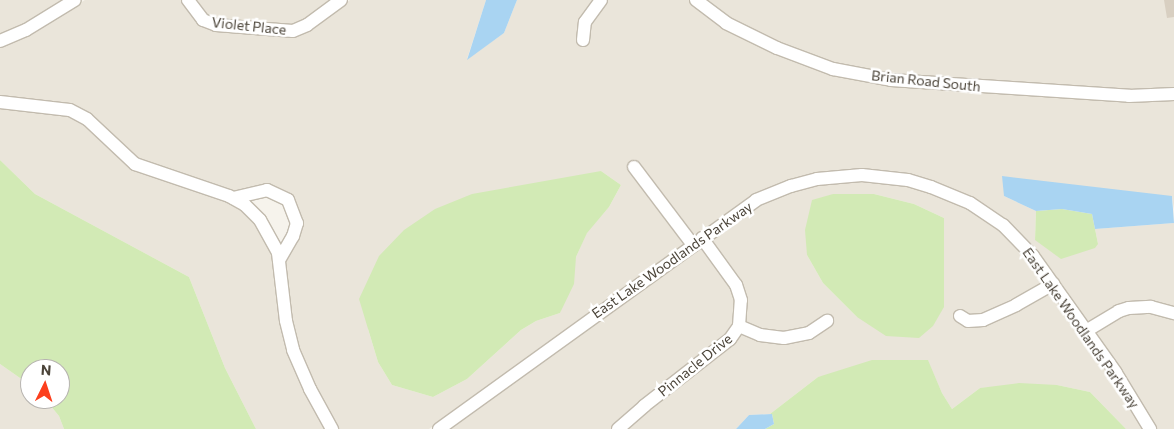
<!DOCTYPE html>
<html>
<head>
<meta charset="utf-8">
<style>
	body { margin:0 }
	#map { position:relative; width:1174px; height:429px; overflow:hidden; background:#f6f3ec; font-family:Commissioner,sans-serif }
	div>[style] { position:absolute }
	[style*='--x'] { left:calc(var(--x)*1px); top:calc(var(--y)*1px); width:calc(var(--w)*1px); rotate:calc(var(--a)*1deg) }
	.residential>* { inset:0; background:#eae5da }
	.green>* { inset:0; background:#d2eab5 }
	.water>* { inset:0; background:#a9d4f2 }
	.building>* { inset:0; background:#d8cfc1 }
	.roads { filter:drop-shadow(1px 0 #c2bbae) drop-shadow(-1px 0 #c2bbae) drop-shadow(0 1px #c2bbae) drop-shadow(0 -1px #c2bbae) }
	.minor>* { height:12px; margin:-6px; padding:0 6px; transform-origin:6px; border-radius:6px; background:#fff }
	span { translate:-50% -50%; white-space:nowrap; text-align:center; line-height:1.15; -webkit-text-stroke:5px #fff; paint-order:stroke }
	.street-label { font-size:14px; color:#4b4439 }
	.north { position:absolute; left:20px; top:359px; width:50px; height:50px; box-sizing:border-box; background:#fff; border:1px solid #b7b4b0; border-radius:50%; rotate:4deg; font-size:14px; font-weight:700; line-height:20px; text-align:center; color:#4b4439 }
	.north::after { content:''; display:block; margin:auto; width:18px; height:22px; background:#fc3f1d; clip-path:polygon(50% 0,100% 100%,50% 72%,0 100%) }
</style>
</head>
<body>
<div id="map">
	<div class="residential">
		<i style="clip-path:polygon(0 0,64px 0,24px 25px,0 35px)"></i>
		<i style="clip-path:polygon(evenodd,85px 0,181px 0,199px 24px,215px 31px,309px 30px,350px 0,486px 0,467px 59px,504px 33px,517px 0,595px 0,580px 22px,577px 44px,587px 46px,590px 25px,607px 0,689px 0,696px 8px,724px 28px,891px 86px,1129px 102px,1174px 100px,1174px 209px,1172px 196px,1004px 196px,1036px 211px,1035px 240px,1098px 244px,1095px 229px,1174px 223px,1174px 307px,1152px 301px,1128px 302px,1088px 324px,972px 198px,932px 182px,884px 171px,839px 170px,816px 173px,790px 180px,754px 195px,693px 237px,635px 159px,627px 166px,685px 244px,429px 429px,338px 429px,321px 402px,298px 348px,290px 319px,284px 261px,302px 222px,298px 206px,292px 196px,277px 187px,267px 185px,234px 192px,138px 159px,90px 114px,71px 104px,0 97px,0 46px,29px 35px,85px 0,601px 171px,621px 185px,609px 207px,587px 232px,576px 257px,560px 313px,536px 321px,521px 330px,467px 379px,433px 397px,392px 385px,378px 362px,368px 329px,601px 171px)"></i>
		<i style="clip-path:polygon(194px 0,332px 0,304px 20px,292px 25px,217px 20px,205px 16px)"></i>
		<i style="clip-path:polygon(703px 0,1174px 0,1174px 88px,1129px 91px,892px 75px,835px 63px,778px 43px,728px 18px)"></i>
		<i style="clip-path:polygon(0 108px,68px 115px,84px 123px,133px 170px,227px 201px,229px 205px,232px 204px,242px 210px,256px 224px,274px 259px,272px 261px,305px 392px,326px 429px,256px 429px,225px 368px,189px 277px,35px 194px,0 160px)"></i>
		<i style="clip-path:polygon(evenodd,862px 181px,907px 186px,929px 192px,968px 208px,999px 230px,1029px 260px,1045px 282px,982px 314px,970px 315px,957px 309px,953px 319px,968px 326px,984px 325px,1051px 291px,1114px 379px,1144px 429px,1126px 429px,1090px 392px,1057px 385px,980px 388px,952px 409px,942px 393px,928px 361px,818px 377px,770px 414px,749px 415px,736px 429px,625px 429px,741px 333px,759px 341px,785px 344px,810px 338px,834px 323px,828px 313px,807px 327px,784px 333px,761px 330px,745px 323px,747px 299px,709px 239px,758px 205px,793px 191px,818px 184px,862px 181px,833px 194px,874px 194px,914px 204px,944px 218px,943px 280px,857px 317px,823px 283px,807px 255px,833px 194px)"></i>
		<i style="clip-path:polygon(701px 245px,732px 288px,736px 301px,735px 324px,727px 335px,641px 401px,612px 429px,448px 429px)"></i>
		<i style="clip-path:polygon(1151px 312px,1174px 319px,1174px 429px,1156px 429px,1094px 333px,1121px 316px)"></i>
		<i style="clip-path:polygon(0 364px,30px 385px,30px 399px,45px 399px,59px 416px,64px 429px,0 429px)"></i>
	</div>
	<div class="green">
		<i style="clip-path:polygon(0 160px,35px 194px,189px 277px,225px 368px,256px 429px,64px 429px,59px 416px,45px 399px,60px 399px,60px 369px,30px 369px,30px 385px,0 364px)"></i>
		<i style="clip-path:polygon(601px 171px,621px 185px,609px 207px,587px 233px,576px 257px,574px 284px,560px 313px,536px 321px,521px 330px,467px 379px,433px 397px,392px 385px,378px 362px,359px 299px,379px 256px,404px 230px,435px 209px,472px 194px)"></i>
		<i style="clip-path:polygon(833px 194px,874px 194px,914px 204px,944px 218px,944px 307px,933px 326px,919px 338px,886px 336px,857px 317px,823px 283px,807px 255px,805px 230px,812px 200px)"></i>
		<i style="clip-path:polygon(1062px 209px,1092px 214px,1098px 244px,1095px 248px,1061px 259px,1035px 240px,1036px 211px)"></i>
		<i style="clip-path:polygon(872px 360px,928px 360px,942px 393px,952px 409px,980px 388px,1019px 383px,1057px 385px,1090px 392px,1126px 429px,765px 429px,774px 424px,772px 414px,770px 414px,818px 377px)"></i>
	</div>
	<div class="water">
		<i style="clip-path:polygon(486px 0,517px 0,504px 33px,467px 60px)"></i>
		<i style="clip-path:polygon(1002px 176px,1172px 196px,1174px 223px,1095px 229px,1092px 214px,1062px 209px,1036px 211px,1004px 196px)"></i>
		<i style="clip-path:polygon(772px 414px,774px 424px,765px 429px,736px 429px,749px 415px)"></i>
	</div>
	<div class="building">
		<i style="clip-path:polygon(1164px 0,1174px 0,1174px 17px,1167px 18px)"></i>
	</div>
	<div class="roads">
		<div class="minor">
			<i style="--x:188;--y:0;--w:25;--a:53"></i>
			<i style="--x:203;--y:20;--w:14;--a:21"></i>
			<i style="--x:216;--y:25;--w:77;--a:4.5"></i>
			<i style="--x:293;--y:31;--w:15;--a:-23"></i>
			<i style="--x:307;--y:25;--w:42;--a:-36.3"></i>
			<i style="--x:696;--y:0;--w:38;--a:37"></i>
			<i style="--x:726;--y:23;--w:57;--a:26.1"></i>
			<i style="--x:777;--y:48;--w:60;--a:20.6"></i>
			<i style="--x:833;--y:69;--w:59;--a:10.7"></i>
			<i style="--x:891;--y:80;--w:239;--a:3.8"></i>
			<i style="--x:1129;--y:96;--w:45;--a:-2.5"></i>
			<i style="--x:583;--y:40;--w:18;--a:-84"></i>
			<i style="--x:585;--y:22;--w:27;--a:-54"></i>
			<i style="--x:0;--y:41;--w:28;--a:-23"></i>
			<i style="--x:26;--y:30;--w:57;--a:-31.5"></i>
			<i style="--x:0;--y:102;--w:70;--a:6.5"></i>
			<i style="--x:70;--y:110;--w:19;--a:28"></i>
			<i style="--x:87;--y:119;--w:66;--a:43.2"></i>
			<i style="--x:135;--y:164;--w:99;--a:18.8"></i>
			<i style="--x:229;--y:196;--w:18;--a:29"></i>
			<i style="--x:245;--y:205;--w:21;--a:45"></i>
			<i style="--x:260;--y:220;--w:38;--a:61"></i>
			<i style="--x:278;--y:253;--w:68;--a:83.3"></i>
			<i style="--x:286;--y:321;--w:30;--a:76"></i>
			<i style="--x:293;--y:350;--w:43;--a:66.4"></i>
			<i style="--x:310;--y:389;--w:46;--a:61.2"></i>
			<i style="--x:634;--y:167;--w:98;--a:52.9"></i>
			<i style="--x:233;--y:198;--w:35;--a:-13"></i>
			<i style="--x:267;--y:190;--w:23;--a:25"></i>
			<i style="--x:288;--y:200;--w:25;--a:69"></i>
			<i style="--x:297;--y:223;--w:14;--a:107"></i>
			<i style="--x:293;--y:236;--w:28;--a:120"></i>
			<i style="--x:960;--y:316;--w:9;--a:32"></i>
			<i style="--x:968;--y:321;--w:15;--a:-4"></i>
			<i style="--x:983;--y:320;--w:36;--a:-24"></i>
			<i style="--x:1016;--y:305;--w:43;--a:-29.6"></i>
			<i style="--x:739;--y:326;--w:23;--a:23"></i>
			<i style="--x:760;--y:335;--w:24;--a:7"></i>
			<i style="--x:784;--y:338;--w:25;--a:-11"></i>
			<i style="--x:809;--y:333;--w:22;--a:-34"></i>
			<i style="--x:1086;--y:331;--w:39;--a:-31"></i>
			<i style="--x:1119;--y:311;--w:10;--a:-17"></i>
			<i style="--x:1129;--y:308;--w:22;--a:-3"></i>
			<i style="--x:1151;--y:307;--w:24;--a:15"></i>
			<i style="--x:439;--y:429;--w:391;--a:-35.8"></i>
			<i style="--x:756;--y:200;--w:38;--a:-22"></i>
			<i style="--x:791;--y:186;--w:27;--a:-15"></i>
			<i style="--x:817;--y:179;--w:45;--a:-5.1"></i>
			<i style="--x:862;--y:175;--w:46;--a:6.2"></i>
			<i style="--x:908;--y:180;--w:24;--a:17"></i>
			<i style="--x:931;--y:187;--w:42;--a:22.3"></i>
			<i style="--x:970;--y:203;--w:40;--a:34"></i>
			<i style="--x:1003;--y:225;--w:43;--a:45.9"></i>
			<i style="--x:1033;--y:256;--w:143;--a:54.6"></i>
			<i style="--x:1116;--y:373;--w:66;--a:58.7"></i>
			<i style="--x:618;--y:429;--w:35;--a:-41"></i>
			<i style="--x:644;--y:406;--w:109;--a:-37.9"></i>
			<i style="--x:730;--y:339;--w:16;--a:-55"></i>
			<i style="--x:739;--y:326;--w:26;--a:-86"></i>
			<i style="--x:741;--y:300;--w:16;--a:-108"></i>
			<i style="--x:736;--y:285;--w:58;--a:-125.9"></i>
		</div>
	</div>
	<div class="street-label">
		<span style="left:249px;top:26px;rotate:6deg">Violet Place</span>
		<span style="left:926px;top:81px;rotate:6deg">Brian Road South</span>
		<span style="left:672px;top:260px;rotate:-35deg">East Lake Woodlands Parkway</span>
		<span style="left:1081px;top:328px;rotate:55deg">East Lake Woodlands Parkway</span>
		<span style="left:695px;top:365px;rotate:-39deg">Pinnacle Drive</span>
	</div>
	<div class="north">N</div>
</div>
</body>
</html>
